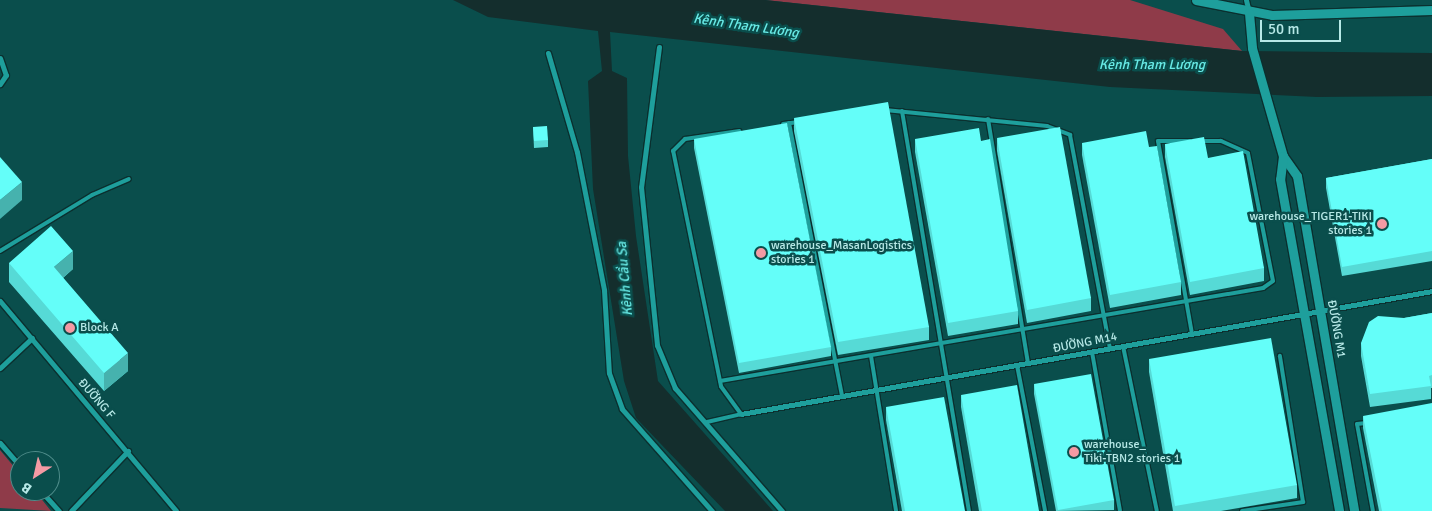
<!DOCTYPE html>
<html>
<head>
<meta charset="utf-8">
<style>
	body { margin:0 }
	#map { position:relative; width:1432px; height:511px; overflow:hidden; background:#0a4e4c; font-family:Signika,sans-serif }
	div>[style] { position:absolute }
	[style*='--x'] { left:calc(var(--x)*1px); top:calc(var(--y)*1px); width:calc(var(--w)*1px); rotate:calc(var(--a)*1deg) }
	.green>* { inset:0; background:#8f3b49 }
	.water>* { inset:0; background:#142e2d }
	.roads { filter:drop-shadow(1px 0 #0b302f) drop-shadow(-1px 0 #0b302f) drop-shadow(0 1px #0b302f) drop-shadow(0 -1px #0b302f) }
	.service>* { height:4px; margin:-2px; padding:0 2px; transform-origin:2px; border-radius:2px; background:#1e9f9c }
	.minor>* { height:5px; margin:-2.5px; padding:0 2.5px; transform-origin:2.5px; border-radius:2.5px; background:#1e9f9c }
	.tertiary>* { height:9px; margin:-4.5px; padding:0 4.5px; transform-origin:4.5px; border-radius:4.5px; background:#1e9f9c }
	.wall>* { inset:0; background:#56dad6 }
	.shaded-wall>* { inset:0; background:#46b2ae }
	.building>* { inset:0; background:#64fef9 }
	.dots>* { width:14px; height:14px; translate:-50% -50%; box-sizing:border-box; border:2px solid #0a4e4c; border-radius:50% }
	span { translate:-50% -50%; white-space:nowrap; text-align:center; line-height:1.15; -webkit-text-stroke:5px #0a4e4c; paint-order:stroke }
	.poi-label { font-size:12px; color:#b7e9e7 }
	.right { translate:-100% -50%; text-align:right }
	.left { translate:0 -50%; text-align:left }
	.street-label { font-size:12px; color:#b7e9e7 }
	.water-label { font-size:14px; color:#68eae6; font-style:italic }
	.north { position:absolute; left:10px; top:451px; width:50px; height:50px; box-sizing:border-box; background:#0a4e4c; border:1px solid #4f8c8a; border-radius:50%; rotate:215deg; font-size:14px; font-weight:700; line-height:20px; text-align:center; color:#b7e9e7 }
	.north::after { content:''; display:block; margin:auto; width:18px; height:22px; background:#f49aa4; clip-path:polygon(50% 0,100% 100%,50% 72%,0 100%) }
	.scale { position:absolute; left:1260px; top:20px; width:81px; height:22px; box-sizing:border-box; border:2px solid #b7e9e7; border-top:0; padding-left:6px; font-size:15px; line-height:18px; white-space:nowrap; color:#b7e9e7; -webkit-text-stroke:4px #0a4e4c; paint-order:stroke }
</style>
</head>
<body>
<div id="map">
	<div class="green">
		<i style="clip-path:polygon(765px 0,1130px 0,1223px 29px,1242px 51px)"></i>
		<i style="clip-path:polygon(0 450px,20px 474px,20px 491px,35px 491px,51px 511px,0 508px)"></i>
	</div>
	<div class="water">
		<i style="clip-path:polygon(453px 0,765px 0,1242px 51px,1432px 53px,1432px 96px,1317px 97px,1110px 87px,610px 32px,612px 71px,627px 78px,628px 156px,636px 236px,658px 381px,773px 511px,725px 511px,636px 418px,624px 381px,593px 189px,588px 81px,602px 71px,598px 31px,488px 17px)"></i>
	</div>
	<div class="roads">
		<div class="service">
			<i style="--x:885;--y:110;--w:163;--a:5.6"></i>
			<i style="--x:1047;--y:126;--w:25;--a:21"></i>
			<i style="--x:1070;--y:135;--w:217;--a:79.4"></i>
			<i style="--x:902;--y:111;--w:406;--a:80.5"></i>
			<i style="--x:988;--y:119;--w:247;--a:80.7"></i>
			<i style="--x:789;--y:123;--w:278;--a:79"></i>
			<i style="--x:783;--y:124;--w:16;--a:-7"></i>
			<i style="--x:1190;--y:141;--w:32;--a:180"></i>
			<i style="--x:1158;--y:141;--w:196;--a:80"></i>
			<i style="--x:0;--y:251;--w:108;--a:-31.3"></i>
			<i style="--x:92;--y:195;--w:40;--a:-23.4"></i>
			<i style="--x:1123;--y:346;--w:168;--a:78.4"></i>
			<i style="--x:1092;--y:352;--w:161;--a:80"></i>
			<i style="--x:871;--y:356;--w:157;--a:80.8"></i>
			<i style="--x:1017;--y:365;--w:149;--a:79.1"></i>
			<i style="--x:720;--y:381;--w:551;--a:-9.72"></i>
			<i style="--x:1263;--y:288;--w:12;--a:-35"></i>
			<i style="--x:1273;--y:281;--w:130;--a:-101.1"></i>
			<i style="--x:1248;--y:153;--w:30;--a:-156"></i>
			<i style="--x:1221;--y:141;--w:19;--a:180"></i>
			<i style="--x:707;--y:422;--w:35;--a:-13"></i>
			<i style="--x:741;--y:414;--w:34;--a:-126"></i>
			<i style="--x:721;--y:386;--w:240;--a:-101.5"></i>
			<i style="--x:673;--y:151;--w:17;--a:-45"></i>
			<i style="--x:685;--y:139;--w:55;--a:-8.4"></i>
			<i style="--x:1366;--y:423;--w:9;--a:174"></i>
			<i style="--x:1357;--y:424;--w:88;--a:79.6"></i>
			<i style="--x:1242;--y:511;--w:62;--a:-8.4"></i>
			<i style="--x:1303;--y:502;--w:148;--a:-99"></i>
		</div>
		<div class="minor">
			<i style="--x:1246;--y:0;--w:12;--a:76"></i>
			<i style="--x:659;--y:47;--w:141;--a:97.3"></i>
			<i style="--x:641;--y:187;--w:159;--a:84.2"></i>
			<i style="--x:657;--y:345;--w:47;--a:67.3"></i>
			<i style="--x:675;--y:388;--w:163;--a:49"></i>
			<i style="--x:548;--y:53;--w:103;--a:73.7"></i>
			<i style="--x:577;--y:152;--w:141;--a:78.9"></i>
			<i style="--x:604;--y:290;--w:83;--a:86.6"></i>
			<i style="--x:609;--y:373;--w:38;--a:70"></i>
			<i style="--x:622;--y:409;--w:136;--a:48.6"></i>
			<i style="--x:0;--y:58;--w:18;--a:71"></i>
			<i style="--x:6;--y:75;--w:11;--a:124"></i>
			<i style="--x:0;--y:301;--w:274;--a:50"></i>
			<i style="--x:0;--y:368;--w:44;--a:-43.2"></i>
			<i style="--x:741;--y:414;--w:702;--a:-10.09"></i>
			<i style="--x:0;--y:443;--w:30;--a:49"></i>
			<i style="--x:41;--y:491;--w:27;--a:48"></i>
			<i style="--x:71;--y:511;--w:83;--a:-46.5"></i>
		</div>
		<div class="tertiary">
			<i style="--x:1196;--y:0;--w:77;--a:11.2"></i>
			<i style="--x:1272;--y:15;--w:160;--a:-1.8"></i>
			<i style="--x:1249;--y:13;--w:35;--a:85"></i>
			<i style="--x:1252;--y:48;--w:112;--a:74"></i>
			<i style="--x:1283;--y:156;--w:24;--a:55"></i>
			<i style="--x:1297;--y:176;--w:340;--a:80.3"></i>
			<i style="--x:1283;--y:156;--w:23;--a:97"></i>
			<i style="--x:1280;--y:179;--w:337;--a:79.9"></i>
		</div>
	</div>
	<div class="wall">
		<i style="clip-path:polygon(794px 118px,929px 327px,929px 340px,838px 355px,794px 131px)"></i>
		<i style="clip-path:polygon(533px 127px,548px 140px,548px 147px,534px 148px)"></i>
		<i style="clip-path:polygon(997px 138px,1091px 298px,1091px 311px,1027px 323px,997px 151px)"></i>
		<i style="clip-path:polygon(694px 139px,831px 347px,831px 356px,739px 373px,694px 148px)"></i>
		<i style="clip-path:polygon(915px 139px,981px 141px,1018px 311px,1018px 324px,948px 336px,915px 152px)"></i>
		<i style="clip-path:polygon(1082px 143px,1149px 147px,1181px 282px,1181px 295px,1110px 308px,1082px 155px)"></i>
		<i style="clip-path:polygon(1165px 144px,1208px 158px,1264px 268px,1264px 281px,1190px 295px,1165px 157px)"></i>
		<i style="clip-path:polygon(1432px 159px,1432px 261px,1342px 276px,1326px 188px,1326px 178px)"></i>
		<i style="clip-path:polygon(9px 263px,73px 269px,63px 278px,128px 371px,104px 391px,9px 282px)"></i>
		<i style="clip-path:polygon(1432px 313px,1432px 388px,1431px 388px,1431px 399px,1370px 407px,1361px 356px,1361px 343px,1404px 318px)"></i>
		<i style="clip-path:polygon(1149px 359px,1297px 485px,1297px 498px,1221px 511px,1173px 511px,1149px 372px)"></i>
		<i style="clip-path:polygon(1034px 384px,1114px 500px,1114px 510px,1056px 511px,1034px 394px)"></i>
		<i style="clip-path:polygon(961px 395px,1039px 511px,979px 511px,961px 407px)"></i>
		<i style="clip-path:polygon(886px 407px,965px 511px,902px 511px,886px 420px)"></i>
		<i style="clip-path:polygon(1363px 416px,1432px 511px,1379px 511px,1363px 428px)"></i>
	</div>
	<div class="shaded-wall">
		<i style="clip-path:polygon(22px 182px,22px 200px,0 219px,0 200px)"></i>
		<i style="clip-path:polygon(73px 251px,73px 269px,54px 285px,54px 267px)"></i>
		<i style="clip-path:polygon(128px 353px,128px 371px,104px 391px,104px 373px)"></i>
	</div>
	<div class="building">
		<i style="clip-path:polygon(888px 102px,929px 327px,838px 342px,794px 118px)"></i>
		<i style="clip-path:polygon(787px 123px,831px 347px,739px 363px,694px 139px)"></i>
		<i style="clip-path:polygon(547px 126px,548px 140px,534px 141px,533px 127px)"></i>
		<i style="clip-path:polygon(1060px 127px,1091px 298px,1027px 310px,997px 138px)"></i>
		<i style="clip-path:polygon(979px 128px,981px 141px,990px 139px,1018px 311px,948px 323px,915px 139px)"></i>
		<i style="clip-path:polygon(1146px 131px,1149px 147px,1157px 146px,1181px 282px,1110px 295px,1082px 143px)"></i>
		<i style="clip-path:polygon(1204px 137px,1208px 158px,1243px 151px,1264px 268px,1190px 282px,1165px 144px)"></i>
		<i style="clip-path:polygon(0 157px,22px 182px,0 200px)"></i>
		<i style="clip-path:polygon(1432px 159px,1432px 251px,1342px 267px,1326px 178px)"></i>
		<i style="clip-path:polygon(51px 226px,73px 251px,54px 267px,128px 353px,104px 373px,9px 263px)"></i>
		<i style="clip-path:polygon(1432px 313px,1432px 375px,1429px 376px,1431px 386px,1370px 394px,1361px 343px,1369px 322px,1378px 316px,1404px 318px)"></i>
		<i style="clip-path:polygon(1271px 338px,1297px 485px,1175px 506px,1149px 359px)"></i>
		<i style="clip-path:polygon(1091px 374px,1114px 500px,1058px 510px,1034px 384px)"></i>
		<i style="clip-path:polygon(1017px 385px,1039px 511px,982px 511px,961px 395px)"></i>
		<i style="clip-path:polygon(944px 397px,965px 511px,905px 511px,886px 407px)"></i>
		<i style="clip-path:polygon(1432px 403px,1432px 511px,1382px 511px,1363px 416px)"></i>
	</div>
	<div class="dots">
		<i style="left:1382px;top:224px;background:#f49aa4"></i>
		<i style="left:761px;top:253px;background:#f49aa4"></i>
		<i style="left:70px;top:328px;background:#f49aa4"></i>
		<i style="left:1074px;top:452px;background:#f49aa4"></i>
	</div>
	<div class="poi-label">
		<span class="right" style="left:1372px;top:224px">warehouse_TIGER1-TIKI<br>stories 1</span>
		<span class="left" style="left:771px;top:253px">warehouse_MasanLogistics<br>stories 1</span>
		<span class="left" style="left:80px;top:328px">Block A</span>
		<span class="left" style="left:1084px;top:452px">warehouse_<br>Tiki-TBN2 stories 1</span>
	</div>
	<div class="street-label">
		<span style="left:1336px;top:329px;rotate:80deg">ĐƯỜNG M1</span>
		<span style="left:1085px;top:343px;rotate:-11deg">ĐƯỜNG M14</span>
		<span style="left:96px;top:399px;rotate:49deg">ĐƯỜNG F</span>
	</div>
	<div class="water-label">
		<span style="left:746px;top:26px;rotate:8deg">Kênh Tham Lương</span>
		<span style="left:1152px;top:65px">Kênh Tham Lương</span>
		<span style="left:625px;top:279px;rotate:-95deg">Kênh Cầu Sa</span>
	</div>
	<div class="north">B</div>
	<div class="scale">50 m</div>
</div>
</body>
</html>
